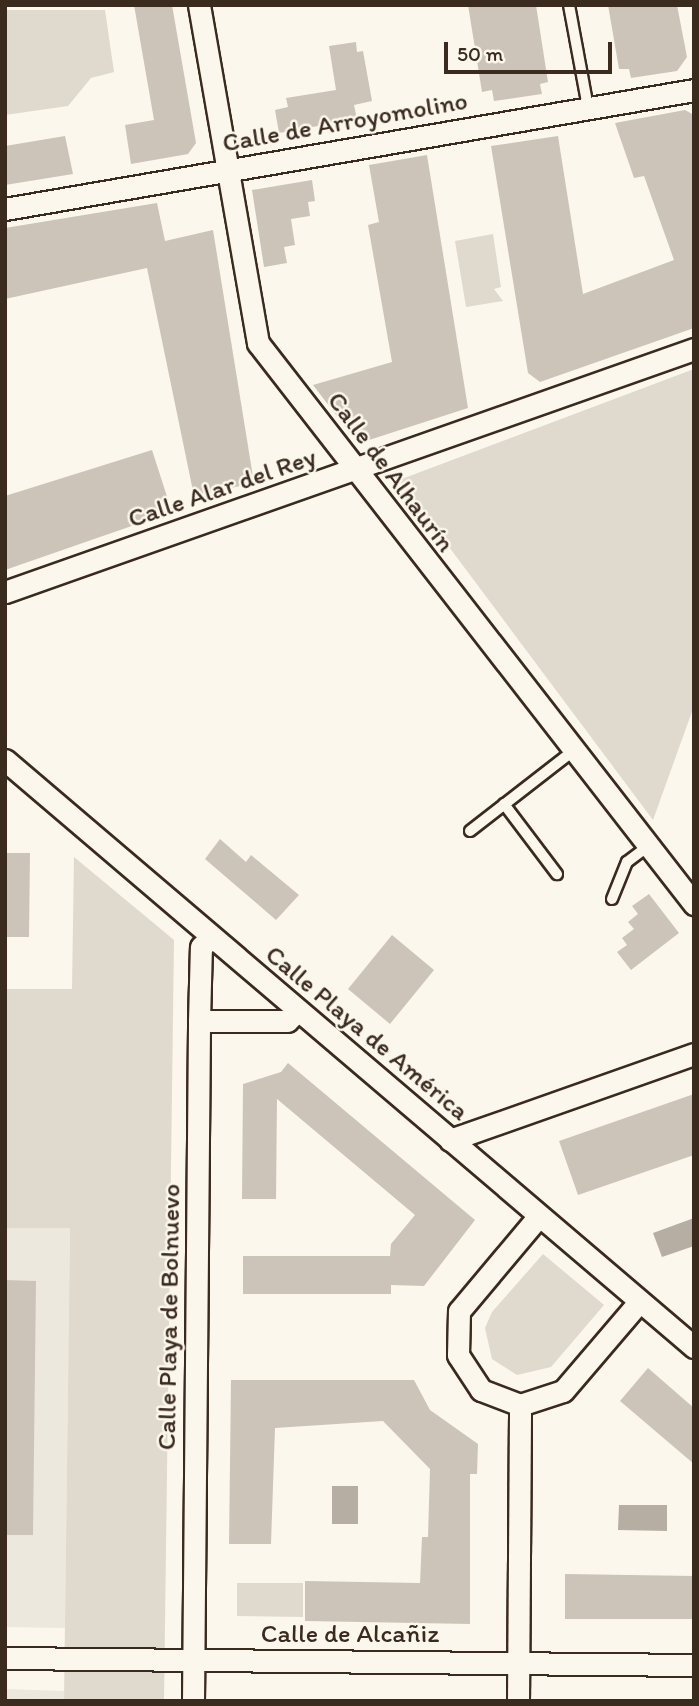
<!DOCTYPE html>
<html>
<head>
<meta charset="utf-8">
<style>
	body { margin:0 }
	#map { position:relative; width:699px; height:1706px; overflow:hidden; background:#fbf7ec; font-family:Itim,sans-serif }
	div>[style] { position:absolute }
	[style*='--x'] { left:calc(var(--x)*1px); top:calc(var(--y)*1px); width:calc(var(--w)*1px); rotate:calc(var(--a)*1deg) }
	.built>* { inset:0; background:#ede8dd }
	.green>* { inset:0; background:#dfd9ce }
	.water>* { inset:0; background:#b6aea2 }
	.building>* { inset:0; background:#ccc4b9 }
	.roads { filter:drop-shadow(2px 0 #3b2a1e) drop-shadow(-2px 0 #3b2a1e) drop-shadow(0 2px #3b2a1e) drop-shadow(0 -2px #3b2a1e) }
	.lane>* { height:10px; margin:-5px; padding:0 5px; transform-origin:5px; border-radius:5px; background:#fbf7ec }
	.street>* { height:21px; margin:-10.5px; padding:0 10.5px; transform-origin:10.5px; border-radius:10.5px; background:#fbf7ec }
	span { translate:-50% -50%; white-space:nowrap; text-align:center; line-height:1.15; -webkit-text-stroke:5px #fbf7ec; paint-order:stroke }
	.street-label { font-size:26px; color:#3b2a1e }
	.frame { position:absolute; inset:0; border:7px solid #3b2a1e; pointer-events:none }
	.scale { position:absolute; left:444px; top:42px; width:168px; height:32px; box-sizing:border-box; border:4px solid #3b2a1e; border-top:0; padding-left:9px; font-size:21px; line-height:24px; white-space:nowrap; color:#3b2a1e; -webkit-text-stroke:5px #fbf7ec; paint-order:stroke }
</style>
</head>
<body>
<div id="map">
	<div class="built">
		<i style="clip-path:polygon(5px 1228px,70px 1228px,65px 1628px,5px 1627px)"></i>
		<i style="clip-path:polygon(5px 1689px,64px 1691px,64px 1701px,5px 1701px)"></i>
	</div>
	<div class="green">
		<i style="clip-path:polygon(6px 10px,105px 10px,114px 72px,91px 78px,68px 106px,5px 115px)"></i>
		<i style="clip-path:polygon(493px 234px,501px 287px,494px 289px,503px 301px,466px 307px,455px 241px)"></i>
		<i style="clip-path:polygon(694px 369px,694px 706px,653px 820px,399px 480px)"></i>
		<i style="clip-path:polygon(74px 857px,174px 940px,164px 1701px,64px 1701px,70px 1228px,5px 1228px,5px 989px,72px 989px)"></i>
		<i style="clip-path:polygon(543px 1254px,604px 1305px,551px 1367px,517px 1375px,492px 1359px,485px 1328px,492px 1312px)"></i>
		<i style="clip-path:polygon(237px 1583px,303px 1583px,303px 1617px,237px 1616px)"></i>
	</div>
	<div class="water">
		<i style="clip-path:polygon(694px 1218px,694px 1246px,662px 1257px,653px 1233px)"></i>
		<i style="clip-path:polygon(332px 1486px,358px 1486px,358px 1524px,332px 1524px)"></i>
		<i style="clip-path:polygon(619px 1505px,667px 1505px,667px 1531px,618px 1530px)"></i>
	</div>
	<div class="building">
		<i style="clip-path:polygon(134px 5px,172px 5px,196px 143px,188px 154px,131px 164px,125px 125px,154px 120px)"></i>
		<i style="clip-path:polygon(468px 5px,536px 5px,548px 82px,540px 84px,542px 94px,494px 101px,492px 90px,482px 92px)"></i>
		<i style="clip-path:polygon(608px 5px,677px 5px,687px 57px,677px 71px,631px 78px,629px 69px,619px 69px)"></i>
		<i style="clip-path:polygon(356px 42px,357px 52px,363px 51px,372px 101px,354px 105px,357px 119px,279px 133px,275px 110px,288px 107px,286px 98px,336px 90px,329px 46px)"></i>
		<i style="clip-path:polygon(685px 110px,694px 115px,694px 328px,540px 382px,528px 373px,491px 146px,558px 136px,583px 294px,674px 260px,644px 176px,634px 178px,615px 123px)"></i>
		<i style="clip-path:polygon(65px 136px,73px 174px,5px 185px,5px 146px)"></i>
		<i style="clip-path:polygon(427px 155px,468px 408px,366px 441px,353px 437px,313px 385px,392px 362px,368px 225px,379px 222px,369px 165px)"></i>
		<i style="clip-path:polygon(312px 180px,315px 201px,308px 202px,310px 216px,291px 219px,295px 245px,284px 247px,287px 263px,264px 267px,252px 190px)"></i>
		<i style="clip-path:polygon(157px 203px,165px 241px,213px 230px,254px 483px,194px 496px,147px 268px,5px 299px,5px 228px)"></i>
		<i style="clip-path:polygon(152px 450px,172px 512px,5px 570px,5px 496px)"></i>
		<i style="clip-path:polygon(220px 839px,246px 862px,251px 855px,299px 895px,276px 920px,205px 859px)"></i>
		<i style="clip-path:polygon(5px 853px,30px 853px,29px 937px,5px 937px)"></i>
		<i style="clip-path:polygon(649px 894px,679px 933px,631px 970px,617px 952px,627px 945px,622px 938px,634px 929px,628px 922px,638px 914px,632px 906px)"></i>
		<i style="clip-path:polygon(392px 935px,434px 970px,390px 1024px,348px 989px)"></i>
		<i style="clip-path:polygon(288px 1063px,475px 1220px,424px 1286px,391px 1285px,391px 1294px,243px 1294px,243px 1256px,390px 1256px,391px 1244px,415px 1215px,277px 1099px,276px 1199px,242px 1199px,243px 1084px,281px 1072px)"></i>
		<i style="clip-path:polygon(694px 1094px,694px 1155px,578px 1195px,559px 1141px)"></i>
		<i style="clip-path:polygon(5px 1280px,36px 1281px,33px 1535px,5px 1535px)"></i>
		<i style="clip-path:polygon(648px 1368px,694px 1408px,694px 1464px,620px 1401px)"></i>
		<i style="clip-path:polygon(231px 1380px,414px 1380px,430px 1410px,478px 1444px,477px 1474px,470px 1474px,470px 1624px,305px 1621px,305px 1581px,420px 1583px,422px 1537px,428px 1537px,430px 1469px,383px 1421px,275px 1428px,271px 1544px,229px 1544px)"></i>
		<i style="clip-path:polygon(565px 1574px,694px 1576px,694px 1619px,565px 1619px)"></i>
	</div>
	<div class="roads">
		<div class="lane">
			<i style="--x:569;--y:5;--w:105;--a:79.5"></i>
			<i style="--x:504;--y:804;--w:88;--a:52.9"></i>
			<i style="--x:470;--y:831;--w:130;--a:-37.8"></i>
			<i style="--x:612;--y:899;--w:40;--a:-68"></i>
			<i style="--x:627;--y:862;--w:25;--a:-37"></i>
		</div>
		<div class="street">
			<i style="--x:199;--y:5;--w:343;--a:80.1"></i>
			<i style="--x:258;--y:343;--w:711;--a:52.15"></i>
			<i style="--x:5;--y:209;--w:699;--a:-9.8"></i>
			<i style="--x:5;--y:592;--w:731;--a:-19.43"></i>
			<i style="--x:5;--y:760;--w:905;--a:40.43"></i>
			<i style="--x:199;--y:1021;--w:88;--a:0"></i>
			<i style="--x:287;--y:1021;--w:14;--a:-45"></i>
			<i style="--x:450;--y:1140;--w:259;--a:-19.4"></i>
			<i style="--x:538;--y:1217;--w:123;--a:130"></i>
			<i style="--x:459;--y:1311;--w:44;--a:91.3"></i>
			<i style="--x:458;--y:1355;--w:42;--a:56.7"></i>
			<i style="--x:481;--y:1390;--w:42;--a:21"></i>
			<i style="--x:520;--y:1405;--w:45;--a:-18"></i>
			<i style="--x:563;--y:1391;--w:118;--a:-49.5"></i>
			<i style="--x:5;--y:1658;--w:689;--a:0.58"></i>
			<i style="--x:193;--y:1701;--w:680;--a:-89.49"></i>
			<i style="--x:199;--y:1021;--w:74;--a:-88.5"></i>
			<i style="--x:201;--y:947;--w:13;--a:-45"></i>
			<i style="--x:518;--y:1701;--w:296;--a:-89.6"></i>
		</div>
	</div>
	<div class="street-label">
		<span style="left:345px;top:122px;rotate:-10deg">Calle de Arroyomolino</span>
		<span style="left:391px;top:472px;rotate:53deg">Calle de Alhaurín</span>
		<span style="left:222px;top:488px;rotate:-19deg">Calle Alar del Rey</span>
		<span style="left:367px;top:1033px;rotate:40deg">Calle Playa de América</span>
		<span style="left:169px;top:1317px;rotate:-89deg">Calle Playa de Bolnuevo</span>
		<span style="left:350px;top:1634px">Calle de Alcañiz</span>
	</div>
	<div class="frame"></div>
	<div class="scale">50 m</div>
</div>
</body>
</html>
